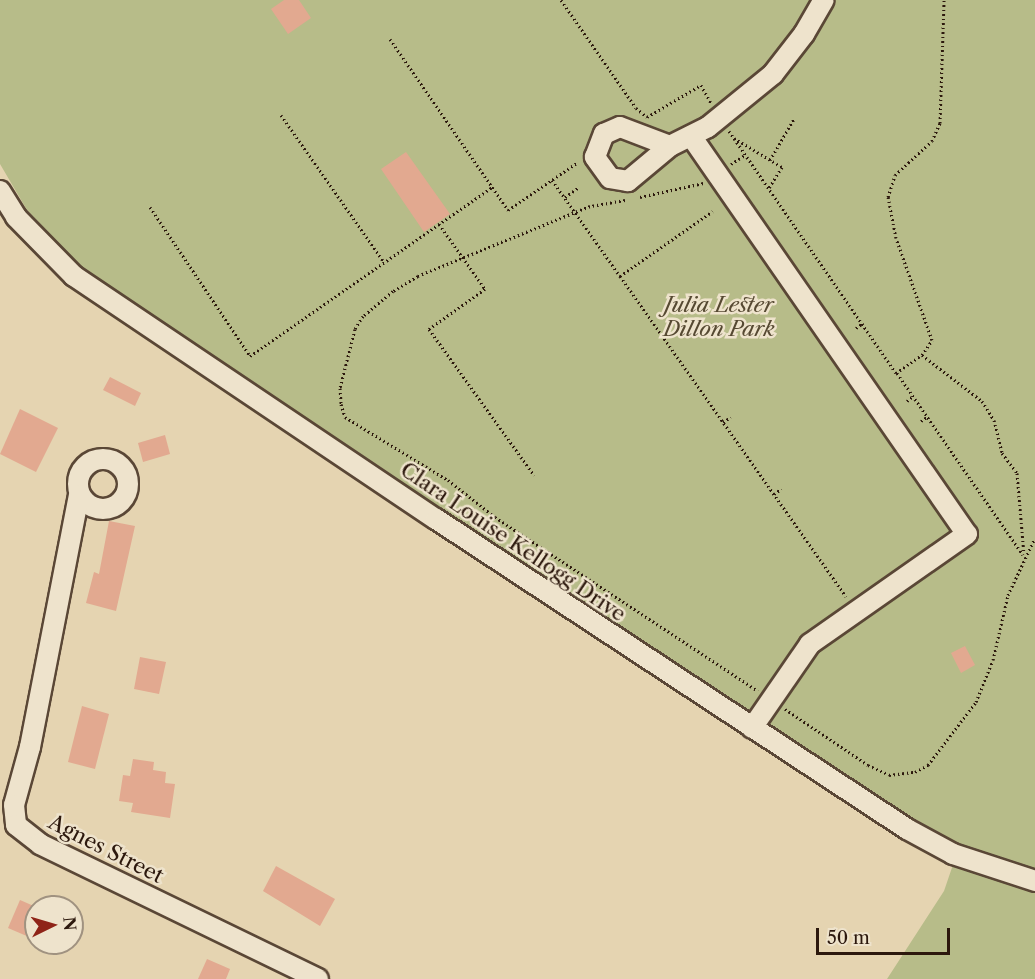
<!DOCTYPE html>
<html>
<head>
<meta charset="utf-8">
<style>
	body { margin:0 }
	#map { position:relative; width:1035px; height:979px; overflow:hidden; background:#e5d4b1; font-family:"Libre Caslon Text",serif }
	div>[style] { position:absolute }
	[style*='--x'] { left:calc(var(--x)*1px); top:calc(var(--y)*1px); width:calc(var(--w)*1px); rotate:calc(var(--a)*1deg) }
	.green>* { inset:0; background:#b7bc89 }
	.building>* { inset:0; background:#e2a990 }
	.path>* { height:3px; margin-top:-1.5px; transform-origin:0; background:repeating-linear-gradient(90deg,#2c180d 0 1.5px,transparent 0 4.5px) }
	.roads { filter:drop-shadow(2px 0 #5a4736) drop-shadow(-2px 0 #5a4736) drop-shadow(0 2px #5a4736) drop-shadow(0 -2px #5a4736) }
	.minor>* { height:20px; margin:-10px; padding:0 10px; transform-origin:10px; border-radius:10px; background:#eee3cc }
	.minor>.ring { margin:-10px; padding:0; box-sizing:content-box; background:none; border:20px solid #eee3cc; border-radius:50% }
	span { translate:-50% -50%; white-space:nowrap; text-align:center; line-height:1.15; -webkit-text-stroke:5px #eee3cc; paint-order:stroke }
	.park-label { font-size:21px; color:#564932; font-style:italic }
	.street-label { font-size:21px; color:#2c180d }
	.north { position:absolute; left:24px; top:895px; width:60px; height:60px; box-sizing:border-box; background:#eee3cc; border:2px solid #a09280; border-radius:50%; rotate:85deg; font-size:16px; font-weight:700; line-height:24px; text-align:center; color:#2c180d }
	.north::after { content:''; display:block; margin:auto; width:21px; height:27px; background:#8f2418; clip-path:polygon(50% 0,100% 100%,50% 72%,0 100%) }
	.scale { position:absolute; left:816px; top:928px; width:134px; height:27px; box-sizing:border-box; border:3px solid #2c180d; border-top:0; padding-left:8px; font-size:18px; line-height:21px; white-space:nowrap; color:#2c180d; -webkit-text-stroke:4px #eee3cc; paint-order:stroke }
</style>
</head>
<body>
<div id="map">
	<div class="green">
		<i style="clip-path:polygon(0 0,1035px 0,1035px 979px,887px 979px,944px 891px,958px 850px,904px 821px,88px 276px,27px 210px,0 164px)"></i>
	</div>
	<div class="building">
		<i style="clip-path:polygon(284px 0,299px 0,311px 18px,288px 34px,271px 9px)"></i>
		<i style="clip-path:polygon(406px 152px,450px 214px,424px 232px,381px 169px)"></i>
		<i style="clip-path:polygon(110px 377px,141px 393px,135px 406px,103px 390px)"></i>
		<i style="clip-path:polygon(20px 409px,58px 428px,36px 472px,0 454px)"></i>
		<i style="clip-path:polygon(165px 435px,170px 454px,143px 462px,138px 443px)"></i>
		<i style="clip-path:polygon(109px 521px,135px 526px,116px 611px,86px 603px,94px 572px,99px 574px)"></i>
		<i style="clip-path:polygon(965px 646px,975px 665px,961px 673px,951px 653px)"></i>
		<i style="clip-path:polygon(140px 657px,166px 662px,159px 694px,134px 689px)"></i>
		<i style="clip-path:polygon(82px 706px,109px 714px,95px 769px,68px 762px)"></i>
		<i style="clip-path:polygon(133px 759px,154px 762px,153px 770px,166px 772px,165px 783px,175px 784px,170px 818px,131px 812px,133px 803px,119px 801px,123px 775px,130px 776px)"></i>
		<i style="clip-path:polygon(276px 866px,335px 899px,320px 926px,263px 891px)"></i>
		<i style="clip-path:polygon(20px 900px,36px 907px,36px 940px,8px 928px)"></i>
		<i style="clip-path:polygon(207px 959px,230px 969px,226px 979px,198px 979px)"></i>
	</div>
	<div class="path">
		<i style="--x:561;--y:0;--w:131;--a:55.2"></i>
		<i style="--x:636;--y:108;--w:14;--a:39"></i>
		<i style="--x:647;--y:117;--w:63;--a:-30.7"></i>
		<i style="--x:701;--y:85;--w:21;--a:61"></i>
		<i style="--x:390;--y:39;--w:208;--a:55.4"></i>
		<i style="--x:508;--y:210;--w:85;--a:-34.4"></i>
		<i style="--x:281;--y:115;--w:179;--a:55"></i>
		<i style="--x:729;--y:131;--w:294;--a:55.4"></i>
		<i style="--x:896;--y:373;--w:32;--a:-35"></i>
		<i style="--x:922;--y:355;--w:18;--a:-56"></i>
		<i style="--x:932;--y:340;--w:108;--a:-109.4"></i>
		<i style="--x:896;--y:238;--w:42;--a:-101"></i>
		<i style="--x:888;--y:197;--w:23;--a:-72"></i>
		<i style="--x:895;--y:175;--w:50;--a:-42.6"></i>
		<i style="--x:932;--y:141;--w:20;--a:-66"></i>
		<i style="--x:940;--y:123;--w:123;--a:-88.1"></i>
		<i style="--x:734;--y:138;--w:56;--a:31.1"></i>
		<i style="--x:782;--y:167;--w:26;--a:122"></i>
		<i style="--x:770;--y:160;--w:48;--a:-59.7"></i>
		<i style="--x:731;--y:164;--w:17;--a:-33"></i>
		<i style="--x:552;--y:180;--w:118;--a:54.7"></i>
		<i style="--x:620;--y:276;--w:113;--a:-35"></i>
		<i style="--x:565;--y:197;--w:16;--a:-35"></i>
		<i style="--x:640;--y:197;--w:65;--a:-12.5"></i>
		<i style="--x:625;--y:200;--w:36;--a:170"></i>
		<i style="--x:590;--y:206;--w:186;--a:157.9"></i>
		<i style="--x:418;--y:276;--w:29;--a:149"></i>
		<i style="--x:393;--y:291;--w:39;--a:140"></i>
		<i style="--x:363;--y:316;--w:15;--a:122"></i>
		<i style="--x:355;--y:329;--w:61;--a:104.3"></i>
		<i style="--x:340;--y:388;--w:16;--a:86"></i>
		<i style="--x:341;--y:404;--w:14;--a:73"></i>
		<i style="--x:345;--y:417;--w:121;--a:31.5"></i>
		<i style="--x:448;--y:480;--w:60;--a:38.2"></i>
		<i style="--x:495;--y:517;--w:315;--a:33.5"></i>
		<i style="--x:150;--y:207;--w:179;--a:56.1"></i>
		<i style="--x:250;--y:356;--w:295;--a:-34.9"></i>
		<i style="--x:439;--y:224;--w:80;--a:54.7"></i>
		<i style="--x:485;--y:289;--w:69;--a:144.5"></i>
		<i style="--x:429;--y:329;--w:180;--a:54.3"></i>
		<i style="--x:620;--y:276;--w:392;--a:54.8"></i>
		<i style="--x:856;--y:328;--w:9;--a:-36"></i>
		<i style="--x:922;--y:355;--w:76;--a:37.5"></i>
		<i style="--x:982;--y:401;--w:22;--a:58"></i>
		<i style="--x:994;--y:420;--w:34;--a:76"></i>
		<i style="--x:1002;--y:453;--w:25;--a:53"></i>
		<i style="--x:1017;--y:473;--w:81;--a:85.1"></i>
		<i style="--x:897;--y:373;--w:221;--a:55.3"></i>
		<i style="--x:907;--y:401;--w:8;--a:-40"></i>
		<i style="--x:921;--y:421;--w:7;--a:-34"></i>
		<i style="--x:723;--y:422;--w:9;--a:-32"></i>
		<i style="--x:774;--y:494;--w:9;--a:-36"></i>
		<i style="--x:785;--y:709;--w:100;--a:34"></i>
		<i style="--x:868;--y:765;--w:23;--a:25"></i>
		<i style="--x:889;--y:775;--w:26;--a:-7"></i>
		<i style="--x:915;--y:772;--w:15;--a:-28"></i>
		<i style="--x:928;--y:765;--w:79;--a:-52.7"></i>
		<i style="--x:976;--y:702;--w:45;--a:-68"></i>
		<i style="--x:993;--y:660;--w:67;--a:-77"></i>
		<i style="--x:1008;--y:595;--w:63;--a:-64.7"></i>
	</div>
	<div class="roads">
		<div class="minor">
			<i style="--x:620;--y:127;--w:53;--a:20.8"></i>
			<i style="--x:670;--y:146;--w:55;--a:140.2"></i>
			<i style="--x:628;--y:181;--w:18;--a:-171"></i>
			<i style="--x:610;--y:178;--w:26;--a:-126"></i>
			<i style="--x:595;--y:157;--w:25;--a:-69"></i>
			<i style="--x:604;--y:134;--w:17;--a:-24"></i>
			<i style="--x:691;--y:136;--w:484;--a:55.3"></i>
			<i style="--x:967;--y:534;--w:192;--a:145"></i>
			<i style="--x:810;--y:644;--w:102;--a:124.6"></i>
			<i style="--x:670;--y:146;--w:42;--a:-26.6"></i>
			<i style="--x:708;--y:127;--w:84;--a:-39.2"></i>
			<i style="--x:773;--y:74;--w:51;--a:-52.2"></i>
			<i style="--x:804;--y:34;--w:39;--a:-60"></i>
			<i style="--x:0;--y:191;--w:31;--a:58"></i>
			<i style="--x:16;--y:217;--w:83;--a:45.5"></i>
			<i style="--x:74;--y:276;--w:436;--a:33.9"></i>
			<i style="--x:436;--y:519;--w:564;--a:33.35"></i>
			<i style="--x:907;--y:829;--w:52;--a:28.5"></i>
			<i style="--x:953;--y:854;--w:86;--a:18.2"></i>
			<i class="ring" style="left:78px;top:459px;width:30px;height:30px"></i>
			<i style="--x:79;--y:495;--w:257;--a:101"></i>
			<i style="--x:30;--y:747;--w:60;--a:105.4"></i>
			<i style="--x:14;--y:805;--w:20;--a:84"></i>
			<i style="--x:16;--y:825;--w:31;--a:38"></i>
			<i style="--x:40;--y:844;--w:309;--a:25.9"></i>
		</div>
	</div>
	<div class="park-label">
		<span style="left:719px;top:317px">Julia Lester<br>Dillon Park</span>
	</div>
	<div class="street-label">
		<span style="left:513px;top:542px;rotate:34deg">Clara Louise Kellogg Drive</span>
		<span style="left:106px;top:849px;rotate:27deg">Agnes Street</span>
	</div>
	<div class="north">N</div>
	<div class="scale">50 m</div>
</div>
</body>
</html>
